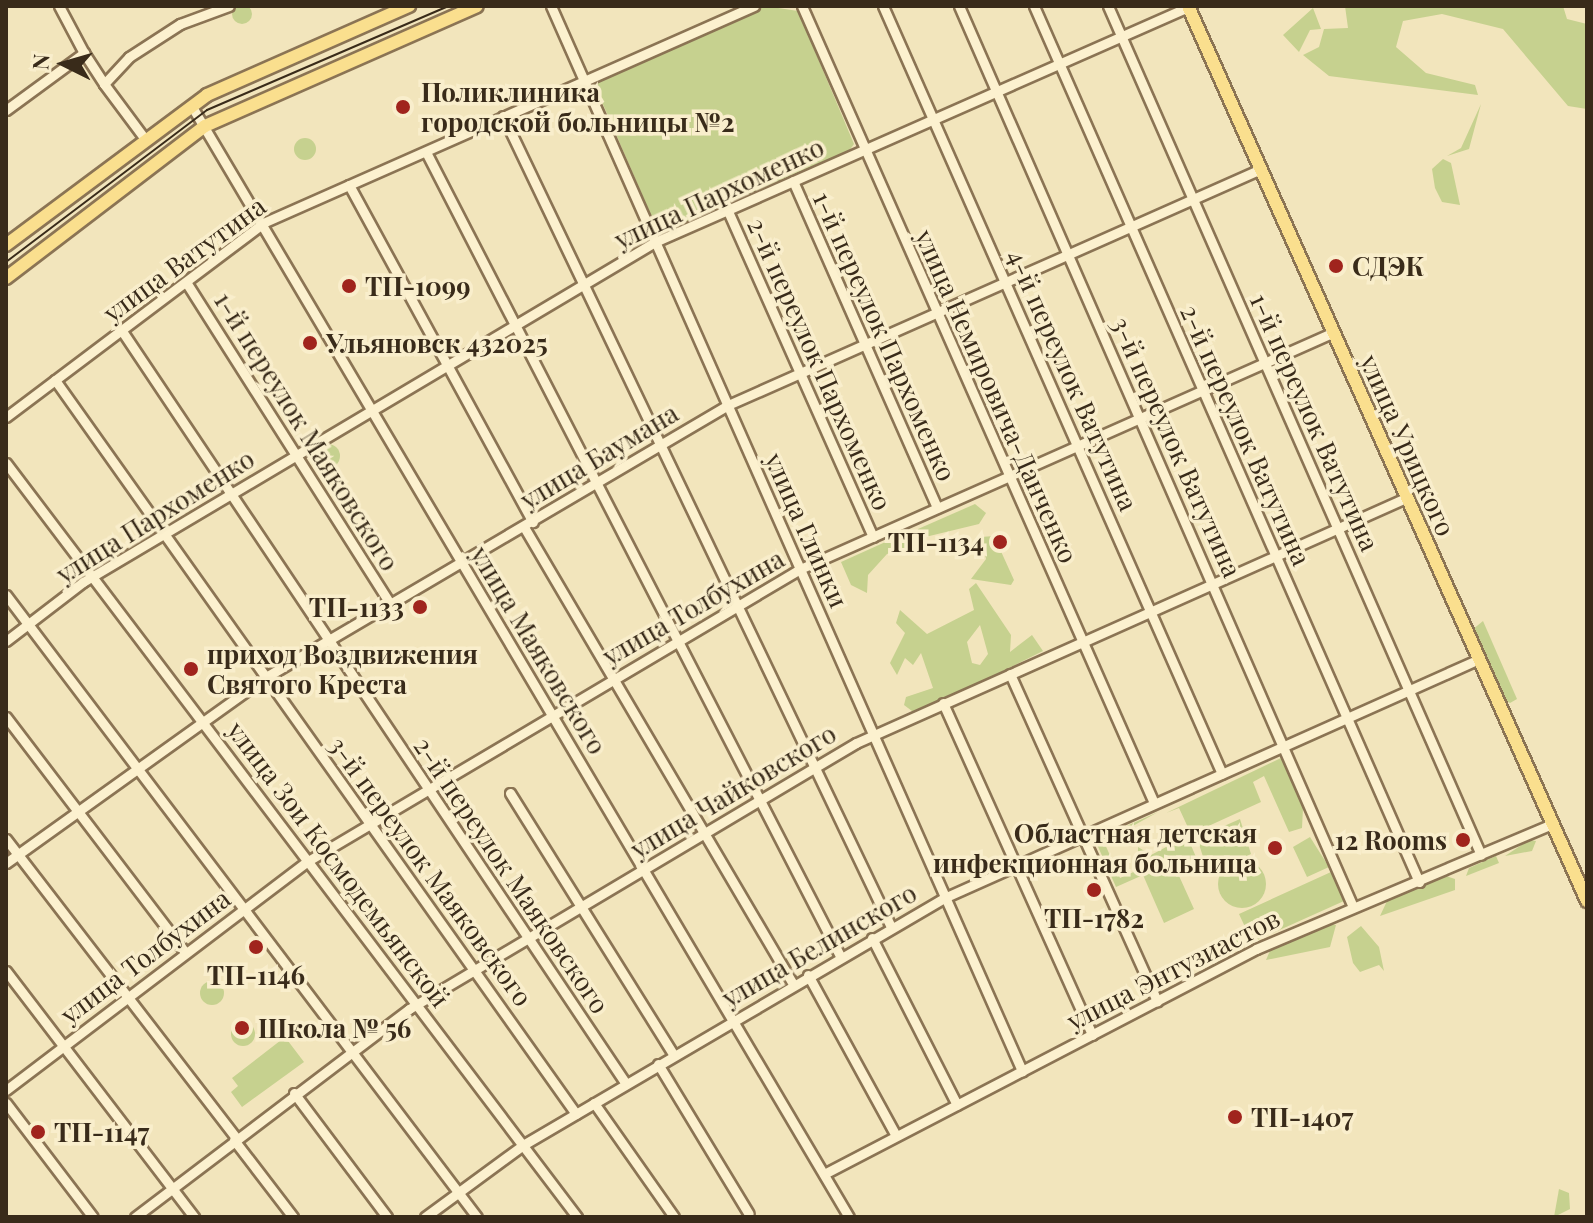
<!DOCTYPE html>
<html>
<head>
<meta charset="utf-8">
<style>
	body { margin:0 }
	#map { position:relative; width:1593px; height:1223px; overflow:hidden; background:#f2e5bc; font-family:"Playfair Display",serif }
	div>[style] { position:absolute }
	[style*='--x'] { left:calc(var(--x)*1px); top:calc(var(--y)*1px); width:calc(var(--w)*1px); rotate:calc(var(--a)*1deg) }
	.green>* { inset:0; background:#c6d18f }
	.round { border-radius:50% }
	.roads { filter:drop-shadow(2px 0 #8b7454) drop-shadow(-2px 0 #8b7454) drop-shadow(0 2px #8b7454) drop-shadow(0 -2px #8b7454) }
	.minor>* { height:9px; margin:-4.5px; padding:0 4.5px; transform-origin:4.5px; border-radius:4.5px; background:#fcf1cf }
	.major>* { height:12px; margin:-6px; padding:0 6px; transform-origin:6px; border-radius:6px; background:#fadf8e }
	.tram>* { height:2px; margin:-1px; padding:0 1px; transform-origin:1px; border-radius:1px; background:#392b1a }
	.dots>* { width:22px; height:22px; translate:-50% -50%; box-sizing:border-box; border:4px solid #f9eecc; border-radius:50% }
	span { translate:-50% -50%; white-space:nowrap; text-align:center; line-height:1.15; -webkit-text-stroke:7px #f9eecc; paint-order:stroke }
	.poi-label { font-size:26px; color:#392b1a; font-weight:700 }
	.left { translate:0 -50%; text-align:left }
	.right { translate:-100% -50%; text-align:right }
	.street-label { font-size:26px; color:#392b1a }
	.frame { position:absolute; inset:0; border:8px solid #392b1a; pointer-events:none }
	.north { position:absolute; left:24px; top:24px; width:80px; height:80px; -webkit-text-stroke:6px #f9eecc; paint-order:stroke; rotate:275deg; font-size:22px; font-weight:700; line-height:32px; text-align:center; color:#392b1a }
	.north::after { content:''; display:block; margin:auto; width:28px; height:36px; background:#392b1a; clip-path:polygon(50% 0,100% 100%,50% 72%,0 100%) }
</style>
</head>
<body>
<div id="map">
	<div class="green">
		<i class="round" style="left:232px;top:4px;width:20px;height:20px"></i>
		<i style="clip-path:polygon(765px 6px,798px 11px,854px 144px,846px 155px,660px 236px,592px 79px)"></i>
		<i style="clip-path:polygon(1345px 6px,1563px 6px,1567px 19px,1587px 24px,1587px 109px,1568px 106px,1503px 29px,1442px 14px,1403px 21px,1396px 47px,1426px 73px,1475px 85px,1478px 95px,1329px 76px,1303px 55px,1319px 47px,1324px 29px,1348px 28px)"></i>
		<i style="clip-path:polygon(1313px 8px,1321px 29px,1310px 30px,1299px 52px,1283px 35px)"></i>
		<i style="clip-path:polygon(1481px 104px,1469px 149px,1447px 156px,1461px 148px)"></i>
		<i class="round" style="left:294px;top:138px;width:22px;height:22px"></i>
		<i style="clip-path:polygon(1443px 159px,1451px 163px,1460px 205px,1442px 202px,1435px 188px,1432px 169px)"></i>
		<i class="round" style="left:316px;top:444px;width:24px;height:24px"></i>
		<i style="clip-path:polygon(975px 504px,986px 513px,979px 524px,917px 539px,918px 529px)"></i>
		<i style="clip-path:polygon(901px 535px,912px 546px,887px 554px,868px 575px,867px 593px,851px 585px,841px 562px)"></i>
		<i style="clip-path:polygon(994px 536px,1014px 580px,1011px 585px,971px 579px,986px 559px,981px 537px)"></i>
		<i style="clip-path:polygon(evenodd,976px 583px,1011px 635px,1010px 652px,1032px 635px,1043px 651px,916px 714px,904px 705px,906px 697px,933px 688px,921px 653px,913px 665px,905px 658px,897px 675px,890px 663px,905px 633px,896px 623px,900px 610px,927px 634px,974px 610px,969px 589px,976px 583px,980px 625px,988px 654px,980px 665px,972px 663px,967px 642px,980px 625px)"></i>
		<i style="clip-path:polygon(1483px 621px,1517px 699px,1510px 703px,1501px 698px,1472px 630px)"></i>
		<i style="clip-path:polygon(1281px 758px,1303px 808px,1302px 828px,1289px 832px,1264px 776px,1253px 782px,1261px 802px,1191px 834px,1179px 808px,1166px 813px)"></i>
		<i style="clip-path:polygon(1158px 812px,1104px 842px,1120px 878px,1138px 870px,1138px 847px,1151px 855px,1187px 836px,1196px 857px,1175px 867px,1194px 909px,1164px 923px,1143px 875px,1116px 887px,1095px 840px)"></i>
		<i style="clip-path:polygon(1240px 819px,1251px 854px,1216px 871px,1206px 866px,1197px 838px)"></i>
		<i style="clip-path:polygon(1310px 837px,1329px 867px,1307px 877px,1293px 847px)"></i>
		<i style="clip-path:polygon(1529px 840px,1536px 841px,1532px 851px,1505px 856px)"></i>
		<i style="clip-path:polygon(1496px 856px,1499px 863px,1466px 876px,1469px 868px)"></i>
		<i class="round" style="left:1218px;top:860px;width:48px;height:48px"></i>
		<i style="clip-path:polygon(1331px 872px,1344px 901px,1226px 954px,1220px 941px,1246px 929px,1239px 914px)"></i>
		<i style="clip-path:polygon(1446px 876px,1455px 879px,1455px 890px,1380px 916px,1387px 901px)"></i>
		<i style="clip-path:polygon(1325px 923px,1336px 925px,1330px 947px,1266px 960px,1272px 946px)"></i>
		<i style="clip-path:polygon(1361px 926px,1379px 947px,1384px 971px,1379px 965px,1360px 972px,1353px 963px,1347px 937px)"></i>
		<i class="round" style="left:200px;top:981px;width:24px;height:24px"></i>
		<i class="round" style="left:231px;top:1022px;width:24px;height:24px"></i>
		<i style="clip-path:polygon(285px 1037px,304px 1062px,242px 1107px,231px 1092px,238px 1086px,232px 1078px)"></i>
		<i style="clip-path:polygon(1559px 1189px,1569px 1193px,1570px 1209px,1554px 1217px)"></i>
	</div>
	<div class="roads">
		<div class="minor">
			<i style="--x:59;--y:6;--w:53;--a:62"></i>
			<i style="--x:551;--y:6;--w:1165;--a:66.14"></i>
			<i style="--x:802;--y:6;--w:871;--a:66.17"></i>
			<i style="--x:883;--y:6;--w:839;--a:66.18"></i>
			<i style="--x:959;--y:6;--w:983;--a:66.38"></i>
			<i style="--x:1034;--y:6;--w:957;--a:66.27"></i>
			<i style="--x:1108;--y:6;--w:927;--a:66.28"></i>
			<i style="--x:104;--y:84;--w:69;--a:53.3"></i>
			<i style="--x:191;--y:105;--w:1292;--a:59.39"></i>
			<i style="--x:6;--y:110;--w:97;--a:-36.2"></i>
			<i style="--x:84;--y:53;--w:37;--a:57"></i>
			<i style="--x:104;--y:84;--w:37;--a:-47"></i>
			<i style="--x:129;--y:57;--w:61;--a:-32.9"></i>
			<i style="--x:180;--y:24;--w:52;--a:-20.2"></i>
			<i style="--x:503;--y:116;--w:899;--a:64.43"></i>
			<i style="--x:426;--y:152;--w:904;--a:62.75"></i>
			<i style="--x:793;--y:181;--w:357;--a:66.2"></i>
			<i style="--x:349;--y:185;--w:384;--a:61.4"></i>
			<i style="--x:727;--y:209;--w:359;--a:66"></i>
			<i style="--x:186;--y:282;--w:380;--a:57.6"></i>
			<i style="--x:122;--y:331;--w:906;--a:56.2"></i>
			<i style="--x:55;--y:380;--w:900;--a:54.63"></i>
			<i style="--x:6;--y:417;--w:322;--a:-37"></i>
			<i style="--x:263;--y:223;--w:537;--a:-23.84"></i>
			<i style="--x:6;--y:463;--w:946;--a:52.86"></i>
			<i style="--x:524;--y:527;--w:530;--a:59.52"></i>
			<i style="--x:6;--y:595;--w:780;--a:52.87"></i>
			<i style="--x:6;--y:641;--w:97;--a:-37.5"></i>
			<i style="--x:83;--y:582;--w:665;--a:-30.73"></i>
			<i style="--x:655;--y:242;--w:583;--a:-23.79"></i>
			<i style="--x:1010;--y:674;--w:359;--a:65.8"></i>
			<i style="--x:943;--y:703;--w:364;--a:65.8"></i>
			<i style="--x:6;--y:717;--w:295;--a:52.7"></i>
			<i style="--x:510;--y:793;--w:309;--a:58"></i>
			<i style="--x:6;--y:839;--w:377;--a:52.4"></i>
			<i style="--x:6;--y:863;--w:320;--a:-35.6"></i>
			<i style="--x:266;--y:677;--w:536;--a:-30.49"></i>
			<i style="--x:728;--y:405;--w:583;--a:-23.88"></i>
			<i style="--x:872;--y:938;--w:187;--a:63"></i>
			<i style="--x:6;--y:971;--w:310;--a:52.6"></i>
			<i style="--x:808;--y:975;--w:183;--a:61.3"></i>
			<i style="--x:658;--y:1064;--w:175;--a:58.8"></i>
			<i style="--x:6;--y:1090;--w:379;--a:-37.2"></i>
			<i style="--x:308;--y:861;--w:572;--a:-30.69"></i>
			<i style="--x:800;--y:569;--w:584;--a:-23.93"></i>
			<i style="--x:294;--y:1093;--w:155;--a:53.1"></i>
			<i style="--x:6;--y:1103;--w:143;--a:52.7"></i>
			<i style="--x:594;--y:1103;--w:139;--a:54.9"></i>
			<i style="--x:234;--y:1140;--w:97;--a:52.5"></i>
			<i style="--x:824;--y:1174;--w:487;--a:-27.5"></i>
			<i style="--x:1256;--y:949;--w:321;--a:-22.9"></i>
			<i style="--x:135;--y:1217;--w:344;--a:-37.2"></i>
			<i style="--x:409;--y:1009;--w:520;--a:-30.76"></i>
			<i style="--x:856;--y:743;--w:604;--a:-24.02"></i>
			<i style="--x:425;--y:1217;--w:122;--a:-36.3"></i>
			<i style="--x:523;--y:1145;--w:488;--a:-30.4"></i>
			<i style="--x:944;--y:898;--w:586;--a:-24.07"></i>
		</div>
		<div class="major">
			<i style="--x:1188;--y:6;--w:980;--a:65.97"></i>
			<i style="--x:6;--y:245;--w:251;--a:-36.7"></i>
			<i style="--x:207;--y:95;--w:221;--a:-23.8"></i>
			<i style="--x:6;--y:278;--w:250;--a:-37.4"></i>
			<i style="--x:205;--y:126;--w:297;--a:-23.8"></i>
		</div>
	</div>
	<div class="tram">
		<i style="--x:6;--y:262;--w:252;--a:-37.1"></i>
		<i style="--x:207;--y:110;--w:263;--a:-23.3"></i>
	</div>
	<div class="dots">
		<i style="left:403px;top:107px;background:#a0241d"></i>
		<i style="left:1336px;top:266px;background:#a0241d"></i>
		<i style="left:349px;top:286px;background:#a0241d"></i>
		<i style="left:310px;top:343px;background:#a0241d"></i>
		<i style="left:1000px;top:542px;background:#a0241d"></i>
		<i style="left:420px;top:607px;background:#a0241d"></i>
		<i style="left:191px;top:669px;background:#a0241d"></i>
		<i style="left:1463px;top:840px;background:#a0241d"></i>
		<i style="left:1275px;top:848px;background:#a0241d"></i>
		<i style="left:1094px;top:890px;background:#a0241d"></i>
		<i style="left:256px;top:947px;background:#a0241d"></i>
		<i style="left:242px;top:1028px;background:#a0241d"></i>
		<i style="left:1235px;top:1117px;background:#a0241d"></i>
		<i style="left:38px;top:1132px;background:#a0241d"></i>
	</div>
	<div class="poi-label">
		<span class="left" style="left:421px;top:107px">Поликлиника<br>городской больницы №2</span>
		<span class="left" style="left:1352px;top:266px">СДЭК</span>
		<span class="left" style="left:365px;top:286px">ТП-1099</span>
		<span class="left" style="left:326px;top:343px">Ульяновск 432025</span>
		<span class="right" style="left:984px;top:542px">ТП-1134</span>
		<span class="right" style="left:404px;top:607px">ТП-1133</span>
		<span class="left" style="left:207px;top:669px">приход Воздвижения<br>Святого Креста</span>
		<span class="right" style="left:1257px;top:848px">Областная детская<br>инфекционная больница</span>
		<span class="right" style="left:1447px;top:840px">12 Rooms</span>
		<span style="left:1094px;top:918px">ТП-1782</span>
		<span style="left:256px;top:975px">ТП-1146</span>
		<span class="left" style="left:258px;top:1028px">Школа № 56</span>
		<span class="left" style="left:1251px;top:1117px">ТП-1407</span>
		<span class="left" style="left:54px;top:1132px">ТП-1147</span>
	</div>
	<div class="street-label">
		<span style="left:719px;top:193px;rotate:-25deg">улица Пархоменко</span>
		<span style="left:184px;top:259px;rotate:-36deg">улица Ватутина</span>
		<span style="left:885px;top:336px;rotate:66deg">1-й переулок Пархоменко</span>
		<span style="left:820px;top:364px;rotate:66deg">2-й переулок Пархоменко</span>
		<span style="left:1073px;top:380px;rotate:66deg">4-й переулок Ватутина</span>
		<span style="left:997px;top:396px;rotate:66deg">улица Немировича-Данченко</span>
		<span style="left:1315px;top:422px;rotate:66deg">1-й переулок Ватутина</span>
		<span style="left:307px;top:431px;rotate:58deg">1-й переулок Маяковского</span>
		<span style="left:1246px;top:435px;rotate:66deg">2-й переулок Ватутина</span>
		<span style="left:1408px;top:445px;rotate:66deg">улица Урицкого</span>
		<span style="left:1177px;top:447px;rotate:66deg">3-й переулок Ватутина</span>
		<span style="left:599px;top:456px;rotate:-31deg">улица Баумана</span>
		<span style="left:155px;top:516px;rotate:-32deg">улица Пархоменко</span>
		<span style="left:807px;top:530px;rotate:66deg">улица Глинки</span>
		<span style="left:693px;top:607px;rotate:-30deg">улица Толбухина</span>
		<span style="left:539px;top:650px;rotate:59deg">улица Маяковского</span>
		<span style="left:733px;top:791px;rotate:-31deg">улица Чайковского</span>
		<span style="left:339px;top:864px;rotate:53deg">улица Зои Космодемьянской</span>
		<span style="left:431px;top:871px;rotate:54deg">3-й переулок Маяковского</span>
		<span style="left:512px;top:875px;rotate:56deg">2-й переулок Маяковского</span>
		<span style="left:819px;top:945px;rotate:-30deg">улица Белинского</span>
		<span style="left:145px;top:956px;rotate:-37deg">улица Толбухина</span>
		<span style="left:1173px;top:969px;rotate:-27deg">улица Энтузиастов</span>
	</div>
	<div class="frame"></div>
	<div class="north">N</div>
</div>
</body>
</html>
